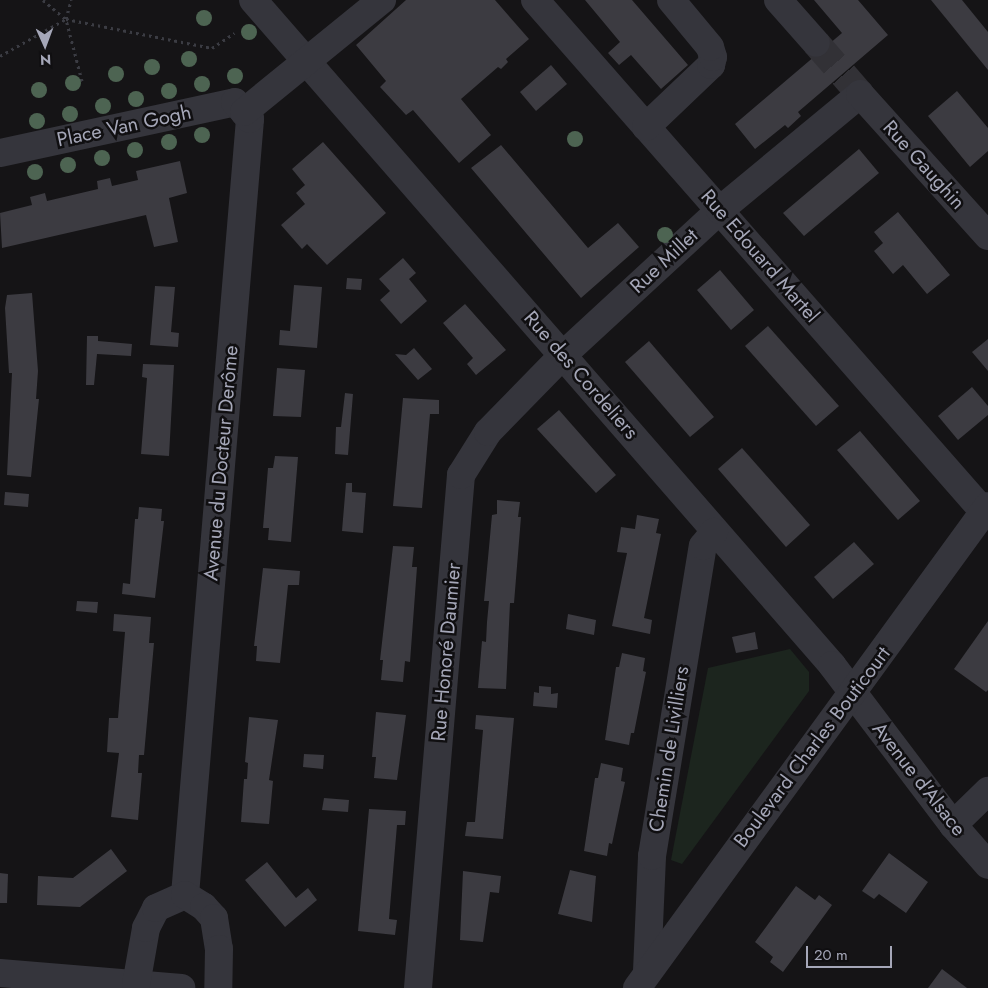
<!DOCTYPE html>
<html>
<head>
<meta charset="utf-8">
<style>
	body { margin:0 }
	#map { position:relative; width:988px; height:988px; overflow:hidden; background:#151416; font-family:Jost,sans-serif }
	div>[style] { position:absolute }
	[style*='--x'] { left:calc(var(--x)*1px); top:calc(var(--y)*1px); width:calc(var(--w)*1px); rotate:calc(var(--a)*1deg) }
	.green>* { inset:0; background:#1c251e }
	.building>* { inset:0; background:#3c3b41 }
	.minor-tunnel>* { height:28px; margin-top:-14px; transform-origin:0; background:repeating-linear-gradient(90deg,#323136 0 28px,transparent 0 42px) }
	.path>* { height:3px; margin-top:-1.5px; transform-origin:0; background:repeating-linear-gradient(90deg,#3b3c43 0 2.5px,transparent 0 6.5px) }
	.minor>* { height:28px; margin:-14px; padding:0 14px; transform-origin:14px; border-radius:14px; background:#35353c }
	.trees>* { width:16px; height:16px; margin:-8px; border-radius:50%; background:#4d6452 }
	span { translate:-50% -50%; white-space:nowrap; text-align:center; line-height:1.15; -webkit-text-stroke:5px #100f11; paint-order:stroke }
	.street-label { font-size:20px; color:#a5a7b8 }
	.north { position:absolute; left:20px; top:20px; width:50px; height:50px; -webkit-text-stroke:4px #100f11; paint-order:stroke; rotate:178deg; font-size:14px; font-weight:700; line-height:20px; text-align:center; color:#a5a7b8 }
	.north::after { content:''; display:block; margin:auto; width:18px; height:22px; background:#a5a7b8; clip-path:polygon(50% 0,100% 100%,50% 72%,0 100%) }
	.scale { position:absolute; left:806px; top:946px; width:86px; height:22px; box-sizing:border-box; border:2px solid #a5a7b8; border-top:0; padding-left:6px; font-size:15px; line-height:18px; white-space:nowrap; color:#a5a7b8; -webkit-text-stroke:4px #100f11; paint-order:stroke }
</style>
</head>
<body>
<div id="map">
	<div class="green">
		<i style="clip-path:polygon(790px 649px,809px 672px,809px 691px,682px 864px,671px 860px,708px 668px)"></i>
	</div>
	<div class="building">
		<i style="clip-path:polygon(406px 0,495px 0,529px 39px,506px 59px,508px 62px,501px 69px,498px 67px,461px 99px,491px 135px,459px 163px,413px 110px,406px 115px,380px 87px,386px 81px,356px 45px)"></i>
		<i style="clip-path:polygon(585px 0,632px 0,688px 65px,661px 89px,631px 55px,619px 65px,608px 53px,620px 42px)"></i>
		<i style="clip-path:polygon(814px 0,858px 0,888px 35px,798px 112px,801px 116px,788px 128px,785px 125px,755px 149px,735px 124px,842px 33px)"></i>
		<i style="clip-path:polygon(931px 0,962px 0,988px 32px,988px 70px)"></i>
		<i style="clip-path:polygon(551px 65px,567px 84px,536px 111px,520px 92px)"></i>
		<i style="clip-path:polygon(957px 91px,988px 128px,988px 151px,970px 167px,928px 116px)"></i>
		<i style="clip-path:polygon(323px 142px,386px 213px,327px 265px,307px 244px,302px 249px,281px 225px,305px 204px,296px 193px,305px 185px,292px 169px)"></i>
		<i style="clip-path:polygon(501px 145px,588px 248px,618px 223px,639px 247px,581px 298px,471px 168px)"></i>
		<i style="clip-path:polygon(859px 149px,879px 173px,804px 236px,783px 213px)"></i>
		<i style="clip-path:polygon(180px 161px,187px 193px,169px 198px,178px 242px,154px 247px,146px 215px,2px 248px,0 213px,32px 205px,30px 197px,45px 193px,47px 201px,98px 189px,97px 181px,110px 178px,112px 186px,138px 180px,136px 171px)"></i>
		<i style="clip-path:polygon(898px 212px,950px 275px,927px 294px,903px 265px,893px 274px,874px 251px,883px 243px,874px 232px)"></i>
		<i style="clip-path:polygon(403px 258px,416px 273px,409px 279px,427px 301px,401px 324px,380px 300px,390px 291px,379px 279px)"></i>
		<i style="clip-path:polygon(720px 270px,754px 310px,731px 330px,697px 290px)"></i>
		<i style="clip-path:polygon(347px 278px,362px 279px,361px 290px,346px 289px)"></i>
		<i style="clip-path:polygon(294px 285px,322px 287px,317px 348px,279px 345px,280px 330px,290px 331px)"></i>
		<i style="clip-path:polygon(155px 286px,175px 287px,171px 332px,179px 333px,178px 347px,150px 345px)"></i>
		<i style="clip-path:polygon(32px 293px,38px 371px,36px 399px,39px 399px,31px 477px,7px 475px,12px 373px,9px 373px,5px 308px,7px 295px)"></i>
		<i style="clip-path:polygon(465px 304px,506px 350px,476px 375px,467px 364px,473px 358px,443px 323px)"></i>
		<i style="clip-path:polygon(768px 326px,839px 406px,816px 426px,745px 346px)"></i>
		<i style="clip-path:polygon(87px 336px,98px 336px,98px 341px,132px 344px,131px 356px,97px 354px,94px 385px,86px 385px)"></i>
		<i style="clip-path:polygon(988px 339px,988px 371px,972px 352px)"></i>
		<i style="clip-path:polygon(649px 341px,714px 417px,690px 437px,625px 362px)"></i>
		<i style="clip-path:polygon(414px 348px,432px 369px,418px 380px,395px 354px,406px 355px)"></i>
		<i style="clip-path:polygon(143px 364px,174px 365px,169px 456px,141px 454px,147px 378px,142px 377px)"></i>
		<i style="clip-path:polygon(277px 368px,305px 370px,301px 417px,273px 416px)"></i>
		<i style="clip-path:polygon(972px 387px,988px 406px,988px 415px,958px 440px,938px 416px)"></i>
		<i style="clip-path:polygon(345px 393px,353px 394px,348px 455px,335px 454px,336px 427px,341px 427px)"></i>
		<i style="clip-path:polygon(403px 398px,439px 400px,439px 414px,430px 414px,422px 508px,393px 506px)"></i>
		<i style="clip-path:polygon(559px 410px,616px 475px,596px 493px,537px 429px)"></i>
		<i style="clip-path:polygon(860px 431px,920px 501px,898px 520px,837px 450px)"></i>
		<i style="clip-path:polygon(742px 448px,810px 525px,786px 547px,718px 469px)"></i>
		<i style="clip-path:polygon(275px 456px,298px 457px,291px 542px,268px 540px,269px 528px,263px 528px,268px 468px,273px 468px)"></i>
		<i style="clip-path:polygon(346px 483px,352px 483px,352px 492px,366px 493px,363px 533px,342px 531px)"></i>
		<i style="clip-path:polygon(5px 492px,29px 494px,28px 507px,4px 505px)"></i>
		<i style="clip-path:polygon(497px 500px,520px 502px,518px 517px,521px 517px,514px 603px,510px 603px,506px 689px,478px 688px,482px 641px,486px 642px,487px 622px,489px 601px,484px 601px,492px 515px,497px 514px)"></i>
		<i style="clip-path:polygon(139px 507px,162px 509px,161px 521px,164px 521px,155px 598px,122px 594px,123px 583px,130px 584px,135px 519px,138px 519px)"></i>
		<i style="clip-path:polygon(637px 515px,659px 519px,656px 533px,661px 534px,644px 618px,652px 620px,650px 634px,612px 626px,627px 553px,617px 552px,621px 527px,635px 529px)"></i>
		<i style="clip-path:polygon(854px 542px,874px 564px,833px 599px,814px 577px)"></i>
		<i style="clip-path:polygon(393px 546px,414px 547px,412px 567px,417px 567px,410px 662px,405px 661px,403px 682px,381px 680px,383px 660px,380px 660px)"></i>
		<i style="clip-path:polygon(263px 568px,300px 571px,299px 585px,288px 585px,280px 663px,256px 661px,257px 646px,254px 646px)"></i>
		<i style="clip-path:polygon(77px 601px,98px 602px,97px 613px,76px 611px)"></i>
		<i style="clip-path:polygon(114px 614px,151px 617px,149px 643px,154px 643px,144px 755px,139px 755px,138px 773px,142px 773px,138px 820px,111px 817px,119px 753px,107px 752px,109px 718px,118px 718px,125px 632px,113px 631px)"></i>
		<i style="clip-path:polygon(568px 614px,596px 620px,594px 635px,566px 629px)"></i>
		<i style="clip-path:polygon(988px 621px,988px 690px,986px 692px,954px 669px)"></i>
		<i style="clip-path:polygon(755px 632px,758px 649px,736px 653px,732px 637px)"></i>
		<i style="clip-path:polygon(622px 653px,645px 658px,643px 671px,646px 672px,634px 733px,631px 733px,629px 745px,605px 740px,616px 667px,619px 667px)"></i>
		<i style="clip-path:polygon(539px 686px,551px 687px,551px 694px,558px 693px,557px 708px,533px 706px,534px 692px,539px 693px)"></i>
		<i style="clip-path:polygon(376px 712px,406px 715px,397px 780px,374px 778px,376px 757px,372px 757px)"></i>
		<i style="clip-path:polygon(476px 715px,514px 718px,503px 839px,465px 836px,467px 822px,475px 822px,483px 730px,475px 729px)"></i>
		<i style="clip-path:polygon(249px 717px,278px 720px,269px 780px,273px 781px,269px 824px,241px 822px,244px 779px,247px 779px,248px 763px,245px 762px)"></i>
		<i style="clip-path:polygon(304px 754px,324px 755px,323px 769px,303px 767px)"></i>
		<i style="clip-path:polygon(601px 763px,623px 768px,621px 781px,625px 782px,612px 844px,609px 843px,607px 856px,584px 851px,595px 778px,598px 778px)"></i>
		<i style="clip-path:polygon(324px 798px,349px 800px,348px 812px,322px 810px)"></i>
		<i style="clip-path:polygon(369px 809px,406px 811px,405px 825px,397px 825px,389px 919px,397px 920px,395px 935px,358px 931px)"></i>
		<i style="clip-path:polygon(111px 849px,127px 871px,80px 907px,37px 905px,38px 876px,73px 878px)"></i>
		<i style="clip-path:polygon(889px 853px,928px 882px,906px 913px,879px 894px,874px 899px,862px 891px)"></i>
		<i style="clip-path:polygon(267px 862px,296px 898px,308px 888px,317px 900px,285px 927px,245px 880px)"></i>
		<i style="clip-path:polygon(570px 870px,596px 876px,592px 922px,558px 914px)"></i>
		<i style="clip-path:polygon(463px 871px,501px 876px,499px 893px,490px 892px,483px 942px,460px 940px)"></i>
		<i style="clip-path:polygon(0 873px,8px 874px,7px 903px,0 903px)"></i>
		<i style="clip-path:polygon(796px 886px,815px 900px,819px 895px,832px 905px,783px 972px,770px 962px,773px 957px,755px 942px)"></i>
		<i style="clip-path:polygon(942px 969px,967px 988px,928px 988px)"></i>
	</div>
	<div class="minor-tunnel">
		<i style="--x:816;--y:43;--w:67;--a:49.2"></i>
	</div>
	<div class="path">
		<i style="--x:43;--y:0;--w:30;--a:40"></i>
		<i style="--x:0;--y:56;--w:76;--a:-29.3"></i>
		<i style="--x:66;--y:19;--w:20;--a:-75"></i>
		<i style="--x:82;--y:81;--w:64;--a:-104.5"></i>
		<i style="--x:66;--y:19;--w:149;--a:11.2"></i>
		<i style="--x:212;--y:48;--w:27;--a:-34"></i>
	</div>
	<div class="minor">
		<i style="--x:253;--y:0;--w:882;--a:48.95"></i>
		<i style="--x:832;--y:665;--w:201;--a:52.9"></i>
		<i style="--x:953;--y:825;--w:53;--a:48.8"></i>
		<i style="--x:535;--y:0;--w:681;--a:48.75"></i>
		<i style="--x:778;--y:0;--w:57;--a:48.5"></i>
		<i style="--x:646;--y:127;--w:90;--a:-43.6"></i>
		<i style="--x:711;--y:65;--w:8;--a:-76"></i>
		<i style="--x:713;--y:57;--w:10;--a:-107"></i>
		<i style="--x:710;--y:47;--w:61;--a:-129.7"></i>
		<i style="--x:0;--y:153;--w:240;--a:-12.2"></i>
		<i style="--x:235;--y:102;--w:13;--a:48"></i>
		<i style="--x:953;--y:825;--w:49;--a:-44.2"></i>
		<i style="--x:185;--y:895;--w:779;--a:-85.21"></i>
		<i style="--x:250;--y:119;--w:9;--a:-131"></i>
		<i style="--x:244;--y:112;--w:178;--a:-39.1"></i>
		<i style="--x:647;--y:971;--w:115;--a:-87.5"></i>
		<i style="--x:652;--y:856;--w:314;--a:-80.7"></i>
		<i style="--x:703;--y:546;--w:18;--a:-52"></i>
		<i style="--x:0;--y:973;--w:182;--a:4.7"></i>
		<i style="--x:136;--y:985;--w:58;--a:-80"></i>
		<i style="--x:146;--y:928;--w:22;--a:-63"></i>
		<i style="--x:156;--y:908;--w:32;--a:-24"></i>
		<i style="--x:185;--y:895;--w:22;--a:32"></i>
		<i style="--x:204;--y:907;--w:15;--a:48"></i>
		<i style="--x:214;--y:918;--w:31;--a:81"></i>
		<i style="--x:219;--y:949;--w:39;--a:91"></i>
		<i style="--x:418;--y:988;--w:515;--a:-85.21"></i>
		<i style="--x:461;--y:475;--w:51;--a:-57.9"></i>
		<i style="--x:488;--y:432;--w:109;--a:-45.7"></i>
		<i style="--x:564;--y:354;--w:212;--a:-42.7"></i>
		<i style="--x:720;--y:210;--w:182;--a:-39.6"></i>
		<i style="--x:860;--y:94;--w:191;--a:48"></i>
		<i style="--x:637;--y:988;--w:596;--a:-53.94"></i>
	</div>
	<div class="trees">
		<i style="left:204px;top:18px"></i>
		<i style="left:249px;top:32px"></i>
		<i style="left:189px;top:59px"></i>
		<i style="left:152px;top:67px"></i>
		<i style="left:116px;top:74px"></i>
		<i style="left:235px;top:76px"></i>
		<i style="left:73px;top:83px"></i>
		<i style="left:202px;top:84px"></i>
		<i style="left:39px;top:90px"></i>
		<i style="left:169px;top:91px"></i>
		<i style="left:136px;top:99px"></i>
		<i style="left:103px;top:106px"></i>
		<i style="left:70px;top:114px"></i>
		<i style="left:37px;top:121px"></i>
		<i style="left:202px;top:135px"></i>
		<i style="left:575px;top:139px"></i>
		<i style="left:169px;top:142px"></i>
		<i style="left:135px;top:150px"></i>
		<i style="left:102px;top:158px"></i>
		<i style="left:68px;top:165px"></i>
		<i style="left:35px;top:172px"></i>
		<i style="left:665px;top:235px"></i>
	</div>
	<div class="street-label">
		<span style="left:124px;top:126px;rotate:-12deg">Place Van Gogh</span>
		<span style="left:924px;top:165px;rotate:48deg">Rue Gaughin</span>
		<span style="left:760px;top:256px;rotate:49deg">Rue Edouard Martel</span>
		<span style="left:664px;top:261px;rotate:-43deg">Rue Millet</span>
		<span style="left:581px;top:375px;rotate:49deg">Rue des Cordeliers</span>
		<span style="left:221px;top:463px;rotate:-85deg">Avenue du Docteur Derôme</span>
		<span style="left:446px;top:652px;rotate:-85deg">Rue Honoré Daumier</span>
		<span style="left:812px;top:747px;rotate:-53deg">Boulevard Charles Bouticourt</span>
		<span style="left:669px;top:749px;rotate:-81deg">Chemin de Livilliers</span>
		<span style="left:919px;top:779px;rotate:52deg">Avenue d'Alsace</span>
	</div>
	<div class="north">N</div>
	<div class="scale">20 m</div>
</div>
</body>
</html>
